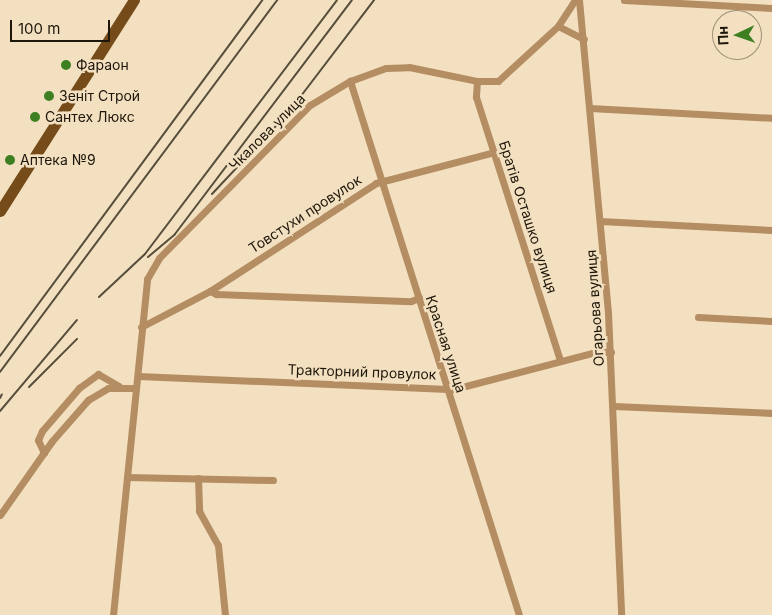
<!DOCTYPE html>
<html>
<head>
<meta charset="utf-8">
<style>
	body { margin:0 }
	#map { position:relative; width:772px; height:615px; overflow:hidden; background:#f3e0c0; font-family:Inter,sans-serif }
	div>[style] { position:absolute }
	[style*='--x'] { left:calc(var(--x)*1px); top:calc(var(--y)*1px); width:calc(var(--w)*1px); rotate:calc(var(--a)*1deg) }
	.street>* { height:7px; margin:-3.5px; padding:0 3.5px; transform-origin:3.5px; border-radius:3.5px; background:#b58d62 }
	.primary>* { height:11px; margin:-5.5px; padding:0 5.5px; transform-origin:5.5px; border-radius:5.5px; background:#754c19 }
	.rail>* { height:2px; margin:-1px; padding:0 1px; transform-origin:1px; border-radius:1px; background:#574d3b }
	.dots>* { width:14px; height:14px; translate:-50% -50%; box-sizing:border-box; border:2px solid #f3e0c0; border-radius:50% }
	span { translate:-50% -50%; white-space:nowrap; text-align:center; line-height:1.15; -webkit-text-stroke:5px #f3e0c0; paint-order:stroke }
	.poi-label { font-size:14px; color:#1d160a }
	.left { translate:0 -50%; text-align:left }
	.street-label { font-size:14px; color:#1d160a }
	.north { position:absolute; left:712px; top:10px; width:50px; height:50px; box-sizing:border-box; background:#f3e0c0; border:1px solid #9d8f77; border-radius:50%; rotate:267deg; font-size:14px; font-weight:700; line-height:20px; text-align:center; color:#1d160a }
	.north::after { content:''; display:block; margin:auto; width:18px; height:22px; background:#3e8021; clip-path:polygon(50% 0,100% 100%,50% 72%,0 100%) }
	.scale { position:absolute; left:10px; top:20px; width:100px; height:22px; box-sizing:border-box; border:2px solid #1d160a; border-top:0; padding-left:6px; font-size:15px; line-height:18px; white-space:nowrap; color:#1d160a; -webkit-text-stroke:4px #f3e0c0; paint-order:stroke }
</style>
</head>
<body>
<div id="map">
	<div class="street">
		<i style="--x:579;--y:0;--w:314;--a:84.7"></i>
		<i style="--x:608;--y:313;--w:302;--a:87.5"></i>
		<i style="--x:624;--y:0;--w:148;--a:3.1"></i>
		<i style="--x:558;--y:26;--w:31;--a:-57"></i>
		<i style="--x:350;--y:81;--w:560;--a:72.44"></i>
		<i style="--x:477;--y:81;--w:16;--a:94"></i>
		<i style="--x:476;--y:97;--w:277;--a:72.3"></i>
		<i style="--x:590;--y:108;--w:182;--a:3.1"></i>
		<i style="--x:600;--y:221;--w:172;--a:3"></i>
		<i style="--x:210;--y:291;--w:7;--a:27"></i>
		<i style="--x:216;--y:294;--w:195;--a:2.1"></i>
		<i style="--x:411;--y:301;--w:9;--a:-21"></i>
		<i style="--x:698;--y:317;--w:74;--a:3.1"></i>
		<i style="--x:141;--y:327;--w:78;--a:-27.6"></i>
		<i style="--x:210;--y:291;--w:198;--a:-33"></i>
		<i style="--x:376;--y:183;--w:122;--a:-14.7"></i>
		<i style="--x:138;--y:376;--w:316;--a:2.4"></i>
		<i style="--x:454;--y:389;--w:147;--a:-14.6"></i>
		<i style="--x:596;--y:352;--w:15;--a:0"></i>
		<i style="--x:614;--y:406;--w:158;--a:2.5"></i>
		<i style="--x:44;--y:453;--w:14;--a:-115"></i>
		<i style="--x:38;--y:440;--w:10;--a:-66"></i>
		<i style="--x:42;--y:431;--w:57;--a:-49.3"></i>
		<i style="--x:79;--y:388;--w:24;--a:-36"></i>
		<i style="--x:98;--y:374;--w:24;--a:30"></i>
		<i style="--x:127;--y:477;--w:146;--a:1.2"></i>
		<i style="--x:198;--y:478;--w:33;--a:88"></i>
		<i style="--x:199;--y:511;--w:39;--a:61"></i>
		<i style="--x:218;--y:545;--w:70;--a:84.3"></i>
		<i style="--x:0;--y:515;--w:90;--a:-54.9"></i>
		<i style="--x:52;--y:441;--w:55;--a:-48.7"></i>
		<i style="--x:88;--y:400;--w:23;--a:-31"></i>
		<i style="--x:108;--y:388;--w:28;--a:0"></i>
		<i style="--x:113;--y:615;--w:338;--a:-84.2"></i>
		<i style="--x:147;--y:279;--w:24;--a:-60"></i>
		<i style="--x:159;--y:258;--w:215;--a:-45.4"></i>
		<i style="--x:310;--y:105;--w:47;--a:-31"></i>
		<i style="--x:350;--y:81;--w:38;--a:-20"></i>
		<i style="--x:386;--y:68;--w:23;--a:-2"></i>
		<i style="--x:409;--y:67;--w:69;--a:11.6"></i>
		<i style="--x:477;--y:81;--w:21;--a:0"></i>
		<i style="--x:498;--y:81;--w:81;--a:-42.5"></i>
		<i style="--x:558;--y:26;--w:29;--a:27"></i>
	</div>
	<div class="primary">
		<i style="--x:0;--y:211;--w:250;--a:-57.6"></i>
	</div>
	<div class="rail">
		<i style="--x:212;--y:194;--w:111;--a:-46.8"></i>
		<i style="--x:288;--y:113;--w:142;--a:-52.7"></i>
		<i style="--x:148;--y:257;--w:35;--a:-40"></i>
		<i style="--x:175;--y:234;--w:293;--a:-52.9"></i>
		<i style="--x:99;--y:297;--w:63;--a:-43.1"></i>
		<i style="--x:145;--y:254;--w:318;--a:-52.9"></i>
		<i style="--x:0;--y:356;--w:442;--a:-53.6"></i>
		<i style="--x:0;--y:372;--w:464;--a:-53.3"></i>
		<i style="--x:29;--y:387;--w:68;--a:-45"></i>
		<i style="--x:0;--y:398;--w:4;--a:-63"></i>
		<i style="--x:0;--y:411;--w:119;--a:-49.8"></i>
	</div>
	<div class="dots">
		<i style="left:66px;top:65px;background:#3e8021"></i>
		<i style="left:49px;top:96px;background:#3e8021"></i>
		<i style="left:35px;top:117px;background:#3e8021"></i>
		<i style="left:10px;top:160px;background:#3e8021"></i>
	</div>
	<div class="poi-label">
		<span class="left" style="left:76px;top:65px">Фараон</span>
		<span class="left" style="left:59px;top:96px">Зеніт Строй</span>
		<span class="left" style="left:45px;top:117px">Сантех Люкс</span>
		<span class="left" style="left:20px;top:160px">Аптека №9</span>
	</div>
	<div class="street-label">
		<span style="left:267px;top:132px;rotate:-45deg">Чкалова улица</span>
		<span style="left:305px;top:214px;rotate:-33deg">Товстухи провулок</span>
		<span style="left:528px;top:217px;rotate:72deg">Братів Осташко вулиця</span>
		<span style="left:595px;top:308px;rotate:-94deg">Огарьова вулиця</span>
		<span style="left:446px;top:344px;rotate:72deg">Красная улица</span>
		<span style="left:362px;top:372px;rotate:2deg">Тракторний провулок</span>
	</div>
	<div class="north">Пн</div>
	<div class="scale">100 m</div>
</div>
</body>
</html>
